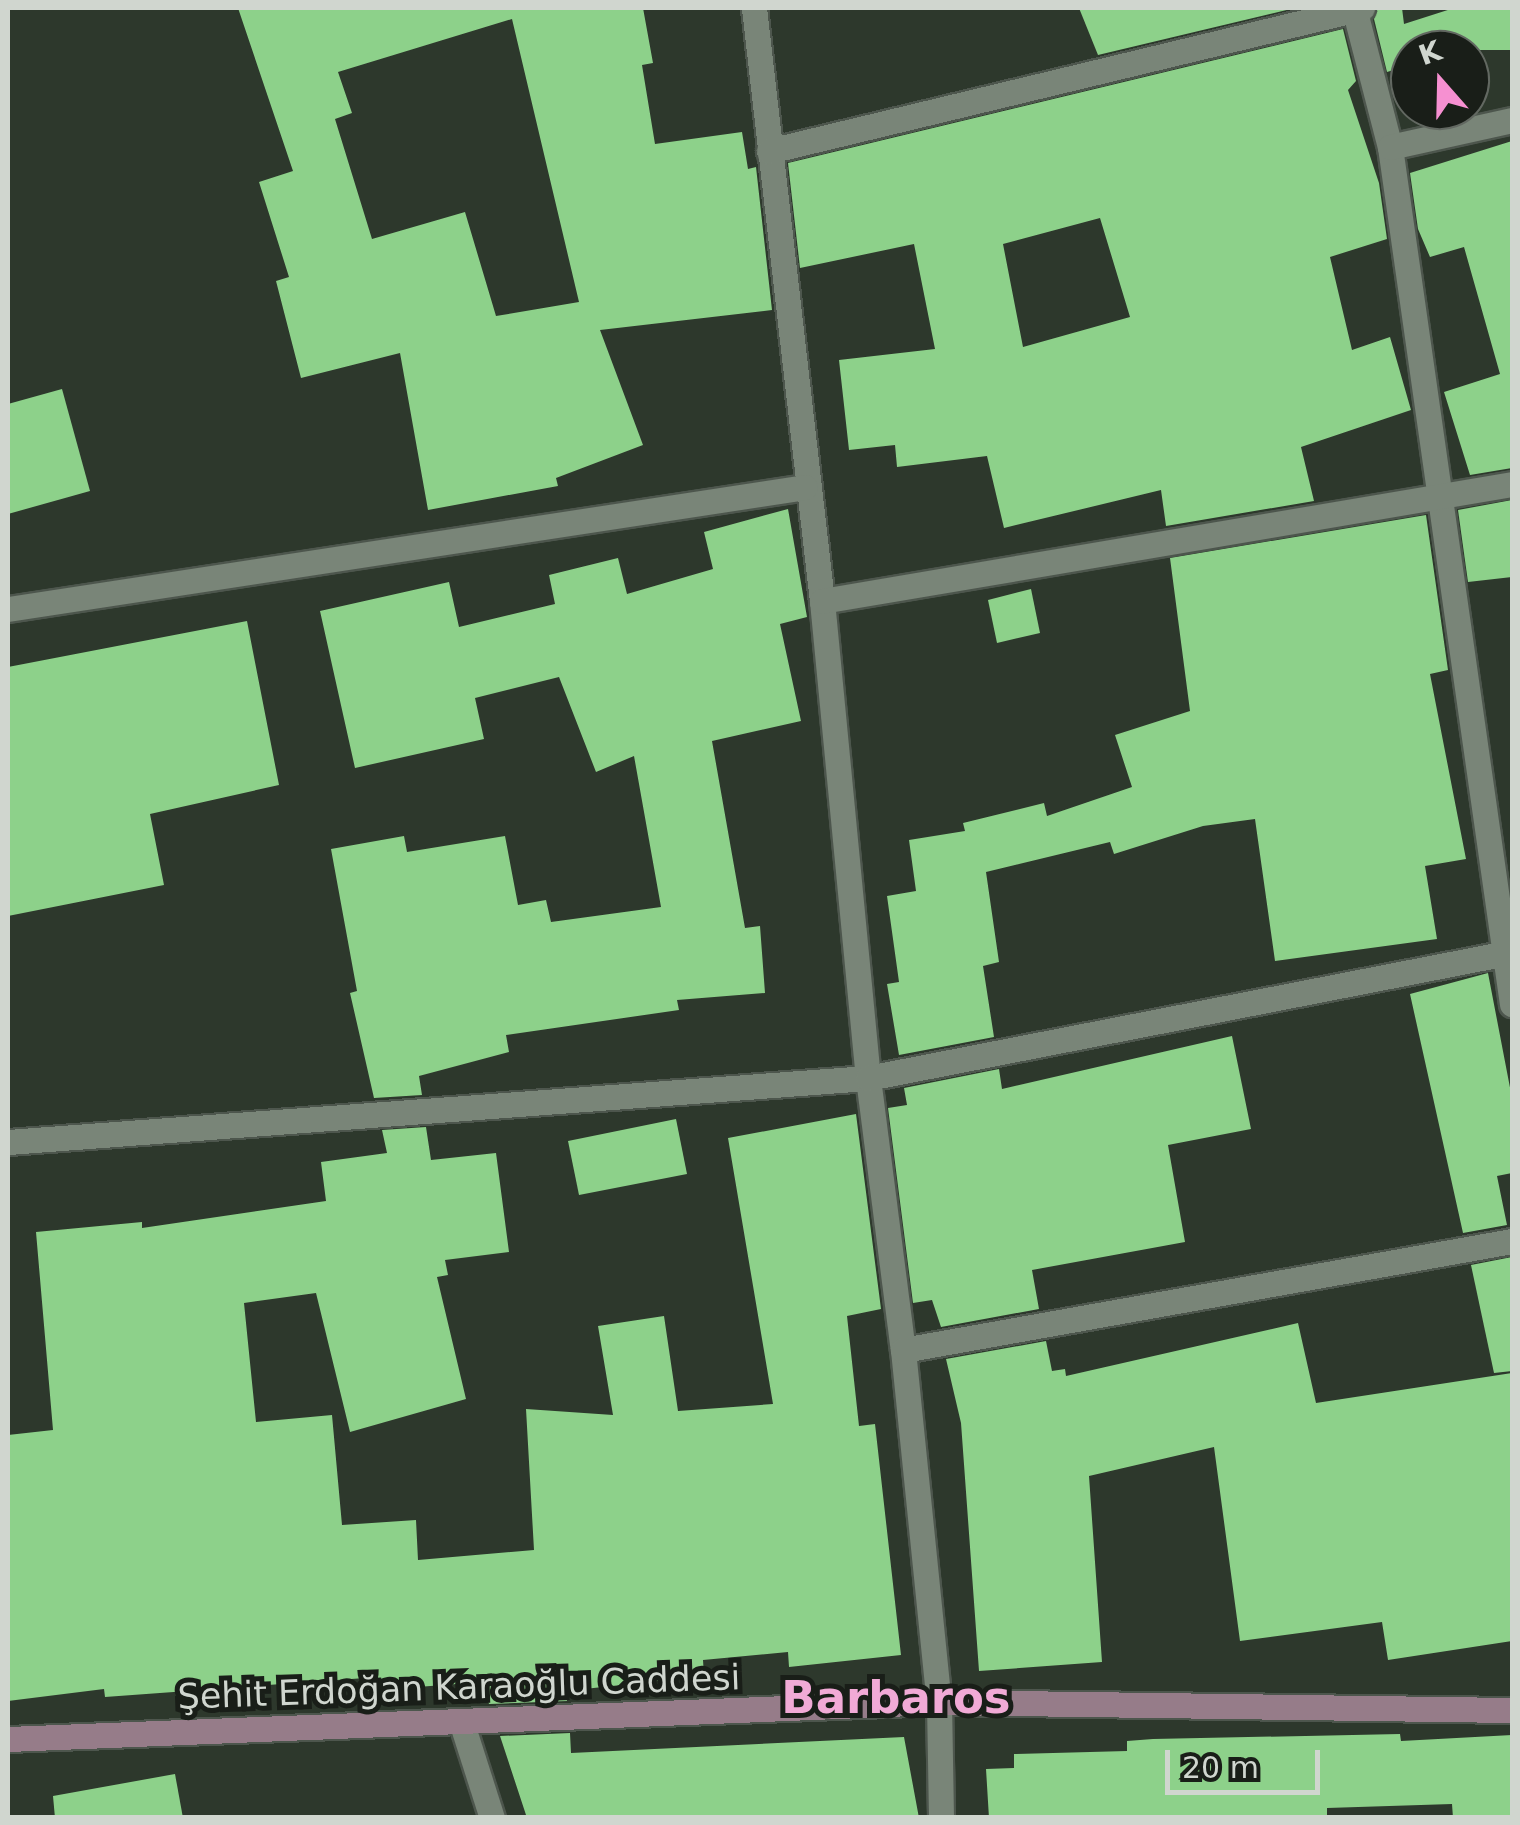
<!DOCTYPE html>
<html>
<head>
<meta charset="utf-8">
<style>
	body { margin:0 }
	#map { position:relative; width:1520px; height:1825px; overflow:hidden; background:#2d382c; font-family:"DejaVu Sans",sans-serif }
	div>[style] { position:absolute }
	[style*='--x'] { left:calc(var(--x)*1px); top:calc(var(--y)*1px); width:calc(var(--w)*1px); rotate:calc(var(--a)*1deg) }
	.building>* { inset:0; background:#8dd18a }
	.roads { filter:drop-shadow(2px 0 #4d564d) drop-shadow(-2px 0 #4d564d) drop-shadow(0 2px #4d564d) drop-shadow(0 -2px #4d564d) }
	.street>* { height:25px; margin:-12.5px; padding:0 12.5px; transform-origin:12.5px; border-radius:12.5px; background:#798578 }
	.secondary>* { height:25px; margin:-12.5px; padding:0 12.5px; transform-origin:12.5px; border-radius:12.5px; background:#967c89 }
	span { translate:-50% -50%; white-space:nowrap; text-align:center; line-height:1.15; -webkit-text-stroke:10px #191e18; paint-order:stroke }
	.street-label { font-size:35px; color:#d0d6cf }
	.district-label { font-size:45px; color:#f1aad6; font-weight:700 }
	.frame { position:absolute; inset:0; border:10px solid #d0d6cf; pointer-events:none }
	.north { position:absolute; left:1390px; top:30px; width:100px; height:100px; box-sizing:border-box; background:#191e18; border:2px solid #626861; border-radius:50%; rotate:340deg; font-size:28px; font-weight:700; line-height:40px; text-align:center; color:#d0d6cf }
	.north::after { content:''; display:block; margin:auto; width:35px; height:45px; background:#f690d1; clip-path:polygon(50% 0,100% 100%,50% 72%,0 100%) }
	.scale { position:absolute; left:1165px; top:1750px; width:155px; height:45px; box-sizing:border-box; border:5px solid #d0d6cf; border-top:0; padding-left:12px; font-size:30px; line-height:35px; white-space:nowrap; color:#d0d6cf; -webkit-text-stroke:8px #191e18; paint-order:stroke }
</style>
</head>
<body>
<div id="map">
	<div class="building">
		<i style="clip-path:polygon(evenodd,238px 8px,643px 8px,653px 63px,642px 65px,655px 144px,742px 132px,748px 169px,756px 167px,772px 310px,600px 330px,643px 445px,556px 478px,558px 486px,428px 510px,400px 353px,301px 378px,276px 281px,289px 277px,259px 182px,293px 171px,238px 8px,512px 19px,579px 302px,496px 316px,465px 212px,372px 239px,335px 119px,352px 113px,338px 72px,512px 19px)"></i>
		<i style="clip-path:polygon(1079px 8px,1295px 8px,1098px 55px)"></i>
		<i style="clip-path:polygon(1378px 8px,1402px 8px,1404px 24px,1454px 8px,1512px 8px,1512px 50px,1410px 50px,1410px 65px,1387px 72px,1374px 19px)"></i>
		<i style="clip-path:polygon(evenodd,1343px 29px,1356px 81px,1348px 90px,1379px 183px,1387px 239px,1330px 257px,1352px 350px,1390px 337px,1411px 410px,1301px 447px,1314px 501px,1166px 526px,1161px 490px,1004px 528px,987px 456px,897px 467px,895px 445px,849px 450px,839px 360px,935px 349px,914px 244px,800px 268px,788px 163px,1343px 29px,1100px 218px,1130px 317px,1023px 347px,1003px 244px,1100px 218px)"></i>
		<i style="clip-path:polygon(1512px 141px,1512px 468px,1470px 475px,1444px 392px,1500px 374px,1464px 247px,1430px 257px,1418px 229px,1410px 173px)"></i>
		<i style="clip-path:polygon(62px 389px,90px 491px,8px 514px,8px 404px)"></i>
		<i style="clip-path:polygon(1512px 500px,1512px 577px,1468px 582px,1458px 510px)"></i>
		<i style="clip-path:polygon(788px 509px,807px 617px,780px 624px,801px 721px,712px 741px,745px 928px,760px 926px,765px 993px,677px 1000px,679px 1010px,506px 1035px,509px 1052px,419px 1076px,422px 1095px,374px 1098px,350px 993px,357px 991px,331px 849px,404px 836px,407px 852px,505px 836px,518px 905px,546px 900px,551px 922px,661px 907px,634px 756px,596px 772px,559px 677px,475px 698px,484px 739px,355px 768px,320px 611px,449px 582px,459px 627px,555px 604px,549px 575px,618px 558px,627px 594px,713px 569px,704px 532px)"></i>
		<i style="clip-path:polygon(1426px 515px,1448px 670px,1430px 674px,1466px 859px,1425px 866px,1437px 939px,1275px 961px,1255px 819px,1203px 826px,1114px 854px,1110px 842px,986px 872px,999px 962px,983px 966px,994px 1037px,899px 1055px,887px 984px,899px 982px,887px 896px,916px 891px,909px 840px,965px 831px,963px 823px,1044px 803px,1047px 816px,1132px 787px,1115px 735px,1190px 711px,1170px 558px)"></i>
		<i style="clip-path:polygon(1031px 589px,1040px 633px,997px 643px,988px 600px)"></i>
		<i style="clip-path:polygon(247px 621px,279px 785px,150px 814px,164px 885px,8px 916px,8px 667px)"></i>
		<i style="clip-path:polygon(1488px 973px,1512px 1098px,1512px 1173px,1497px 1176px,1507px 1225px,1463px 1233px,1410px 994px)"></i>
		<i style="clip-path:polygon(1232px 1036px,1251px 1129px,1168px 1145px,1185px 1242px,1032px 1270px,1039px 1309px,941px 1327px,932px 1300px,913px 1303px,888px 1108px,907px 1105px,904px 1088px,999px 1069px,1002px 1089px)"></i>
		<i style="clip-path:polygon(856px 1114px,881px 1309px,847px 1316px,859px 1426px,875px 1424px,901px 1655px,789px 1667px,788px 1652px,703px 1660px,704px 1676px,566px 1691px,567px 1701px,489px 1704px,482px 1682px,366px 1691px,365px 1678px,105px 1697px,104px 1689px,8px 1701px,8px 1435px,53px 1430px,36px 1232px,142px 1222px,142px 1228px,326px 1201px,321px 1162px,387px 1153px,382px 1130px,426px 1127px,431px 1160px,496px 1153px,509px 1252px,445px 1260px,448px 1275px,437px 1277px,466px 1399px,350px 1432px,316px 1293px,244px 1303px,256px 1422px,332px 1415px,342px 1525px,416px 1520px,418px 1560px,534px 1550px,526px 1409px,613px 1415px,598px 1326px,664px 1316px,678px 1411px,773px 1404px,728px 1138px)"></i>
		<i style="clip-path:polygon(676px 1119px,687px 1174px,579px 1195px,568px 1141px)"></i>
		<i style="clip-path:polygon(1512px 1257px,1512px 1371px,1494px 1373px,1471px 1265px)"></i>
		<i style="clip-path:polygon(1298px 1323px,1316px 1403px,1512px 1373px,1512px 1641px,1388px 1660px,1382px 1622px,1240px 1641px,1214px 1447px,1089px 1476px,1102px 1662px,979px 1671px,961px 1423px,946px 1359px,1046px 1341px,1052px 1371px,1065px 1369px,1066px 1376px)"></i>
		<i style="clip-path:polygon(570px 1733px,571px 1753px,904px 1737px,919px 1818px,527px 1818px,500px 1736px)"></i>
		<i style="clip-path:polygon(1400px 1734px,1401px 1741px,1512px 1735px,1512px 1818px,1453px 1818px,1452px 1804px,1327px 1808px,1327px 1818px,989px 1818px,986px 1769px,1014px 1768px,1014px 1754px,1127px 1751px,1127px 1741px,1153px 1739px)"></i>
		<i style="clip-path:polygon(175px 1774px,183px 1818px,55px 1818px,53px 1796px)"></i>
	</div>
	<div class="roads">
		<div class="street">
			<i style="--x:754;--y:8;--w:597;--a:83.46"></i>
			<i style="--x:822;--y:601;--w:479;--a:84.5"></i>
			<i style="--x:868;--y:1078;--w:274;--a:82.7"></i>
			<i style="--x:903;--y:1350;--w:354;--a:84.2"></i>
			<i style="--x:939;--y:1702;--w:116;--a:89"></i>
			<i style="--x:1354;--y:8;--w:144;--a:75.5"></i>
			<i style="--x:1390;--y:147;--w:866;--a:81.9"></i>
			<i style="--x:1390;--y:147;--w:125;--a:-12.5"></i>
			<i style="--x:769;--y:151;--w:610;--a:-13.56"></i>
			<i style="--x:822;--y:601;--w:700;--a:-9.62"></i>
			<i style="--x:8;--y:609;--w:806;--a:-8.7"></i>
			<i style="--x:8;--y:1142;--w:862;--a:-4.26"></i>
			<i style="--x:868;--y:1078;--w:656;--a:-11.07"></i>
			<i style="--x:903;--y:1350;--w:619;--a:-10.15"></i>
			<i style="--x:462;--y:1724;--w:99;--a:72.3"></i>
		</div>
		<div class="secondary">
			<i style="--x:8;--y:1739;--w:932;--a:-2.28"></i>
			<i style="--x:939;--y:1702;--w:573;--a:0.8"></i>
		</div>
	</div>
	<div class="street-label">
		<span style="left:459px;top:1687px;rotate:-2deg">Şehit Erdoğan Karaoğlu Caddesi</span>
	</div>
	<div class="district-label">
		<span style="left:896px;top:1698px">Barbaros</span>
	</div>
	<div class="frame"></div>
	<div class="north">K</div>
	<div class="scale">20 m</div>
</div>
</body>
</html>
